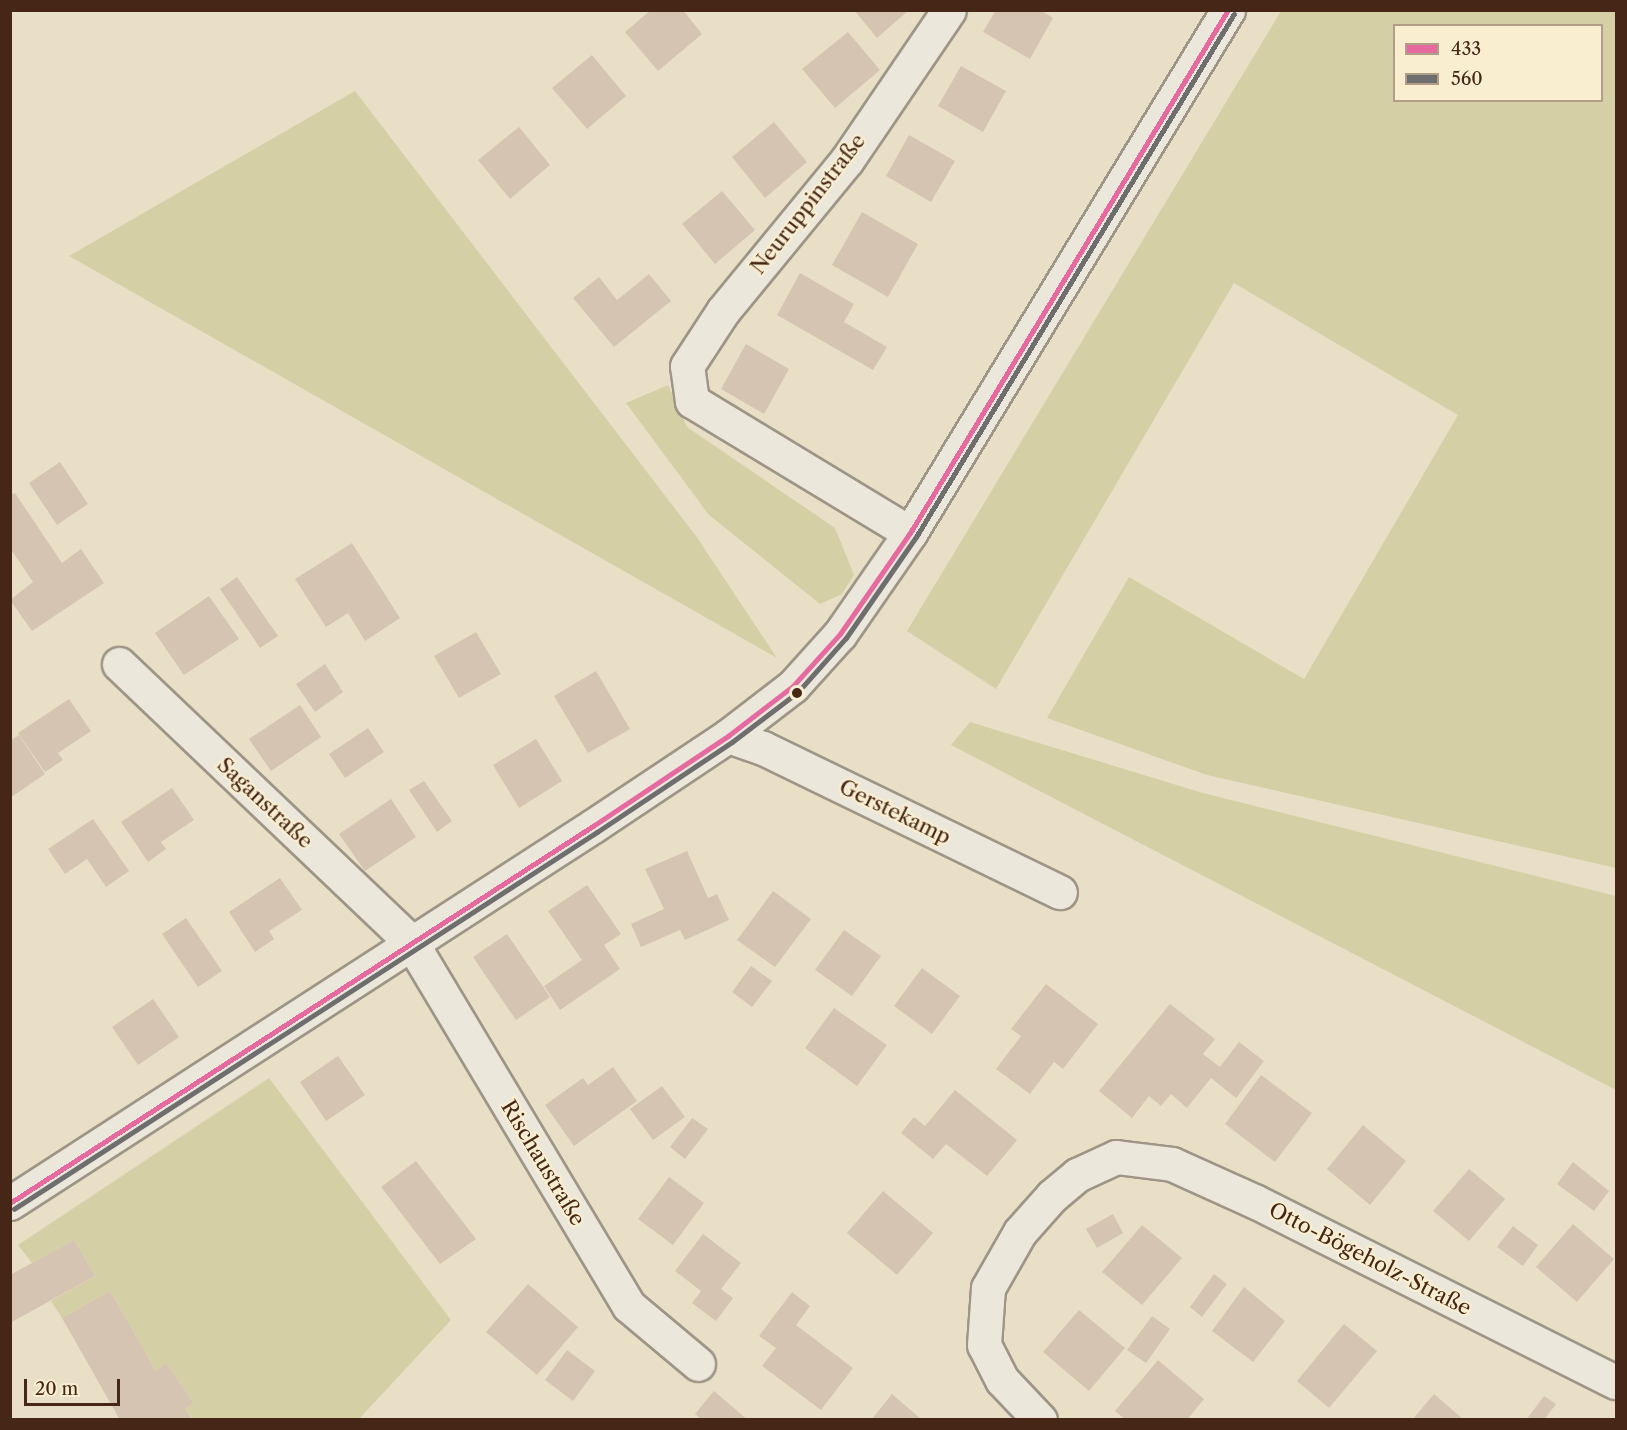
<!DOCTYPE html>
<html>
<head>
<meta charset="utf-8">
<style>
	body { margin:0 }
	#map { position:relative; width:1627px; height:1430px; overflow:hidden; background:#e9dfc7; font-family:"Libre Caslon Text",serif }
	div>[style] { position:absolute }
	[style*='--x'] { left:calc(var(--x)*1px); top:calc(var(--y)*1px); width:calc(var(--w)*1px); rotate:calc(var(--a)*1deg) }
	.green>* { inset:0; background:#d5cfa5 }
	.building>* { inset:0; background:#d5c4b2 }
	.roads { filter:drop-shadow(2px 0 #9e9586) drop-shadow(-2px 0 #9e9586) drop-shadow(0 2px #9e9586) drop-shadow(0 -2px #9e9586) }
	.minor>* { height:33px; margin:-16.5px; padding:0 16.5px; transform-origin:16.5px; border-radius:16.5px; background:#ece7db }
	.secondary>* { height:33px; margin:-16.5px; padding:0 16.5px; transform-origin:16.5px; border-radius:16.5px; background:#ece7db }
	.bus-1>* { height:4.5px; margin:-2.25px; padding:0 2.25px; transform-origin:2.25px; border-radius:2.25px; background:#e56aa0 }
	.bus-2>* { height:4.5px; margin:-2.25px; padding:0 2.25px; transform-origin:2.25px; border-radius:2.25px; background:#6e6e6e }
	.dots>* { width:16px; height:16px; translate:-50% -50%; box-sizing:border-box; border:3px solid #faeed1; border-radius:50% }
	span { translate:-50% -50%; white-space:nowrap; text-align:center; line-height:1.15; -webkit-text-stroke:4.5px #faeed1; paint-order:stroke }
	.street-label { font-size:21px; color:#462617 }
	.frame { position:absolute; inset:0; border:12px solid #462617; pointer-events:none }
	.legend { position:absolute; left:1393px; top:24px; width:210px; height:78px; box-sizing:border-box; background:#faeed1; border:2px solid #b29e87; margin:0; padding:8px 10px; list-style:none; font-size:18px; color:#462617 }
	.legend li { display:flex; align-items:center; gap:12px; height:30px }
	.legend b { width:30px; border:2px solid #b29e87 }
	.scale { position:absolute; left:24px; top:1379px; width:96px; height:27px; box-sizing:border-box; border:3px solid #462617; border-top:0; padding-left:8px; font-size:18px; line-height:21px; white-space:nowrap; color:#462617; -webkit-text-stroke:4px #faeed1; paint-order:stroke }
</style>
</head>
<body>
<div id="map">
	<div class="green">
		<i style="clip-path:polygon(evenodd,1611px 10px,1616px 13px,1616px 868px,1207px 775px,1047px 718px,1129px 577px,1304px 679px,1458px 415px,1234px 283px,996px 689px,907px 631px,1281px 11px,1611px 10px,1394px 26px,1602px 26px,1602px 100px,1394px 100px,1394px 26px)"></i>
		<i style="clip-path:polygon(355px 91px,696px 536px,777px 658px,69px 256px)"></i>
		<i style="clip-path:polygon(668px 385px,687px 427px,835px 528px,854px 575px,842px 594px,820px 604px,709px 515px,626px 403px)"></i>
		<i style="clip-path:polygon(970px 722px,1203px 793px,1616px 896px,1616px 1090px,951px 745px)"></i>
		<i style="clip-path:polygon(269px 1078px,451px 1320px,359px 1419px,193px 1419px,185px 1409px,194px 1403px,166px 1363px,156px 1371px,110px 1291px,62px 1318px,51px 1301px,95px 1276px,74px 1240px,32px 1263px,18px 1245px)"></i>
	</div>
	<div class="building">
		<i style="clip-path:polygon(651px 10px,683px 10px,702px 34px,658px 71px,625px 32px)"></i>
		<i style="clip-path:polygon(854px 10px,909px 10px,877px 38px)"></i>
		<i style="clip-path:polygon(996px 10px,1040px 10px,1053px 18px,1030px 59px,983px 32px)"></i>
		<i style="clip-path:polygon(848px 32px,880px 70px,835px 108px,802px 69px)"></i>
		<i style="clip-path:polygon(592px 55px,626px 96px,587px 129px,552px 88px)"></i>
		<i style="clip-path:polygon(961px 66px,1006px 91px,983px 132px,938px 106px)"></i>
		<i style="clip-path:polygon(774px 122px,807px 162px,765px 198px,732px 157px)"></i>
		<i style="clip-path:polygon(519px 127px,550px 165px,510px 199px,478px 160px)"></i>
		<i style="clip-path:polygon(909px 135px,955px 161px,931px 202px,886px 176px)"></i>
		<i style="clip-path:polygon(722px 191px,755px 230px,715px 264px,682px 224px)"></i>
		<i style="clip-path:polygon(862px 212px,918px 244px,888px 297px,832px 265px)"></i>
		<i style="clip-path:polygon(800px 273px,854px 304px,844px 322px,887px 347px,873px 370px,777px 315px)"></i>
		<i style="clip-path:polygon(649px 274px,671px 301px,614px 347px,573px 298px,599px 277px,617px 300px)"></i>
		<i style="clip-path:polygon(746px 344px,789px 369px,764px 414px,721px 389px)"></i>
		<i style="clip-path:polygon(60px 462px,88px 504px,57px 525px,29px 483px)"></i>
		<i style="clip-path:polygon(15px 493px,62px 563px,81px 549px,104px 583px,32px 631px,10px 600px,33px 582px,10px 548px,10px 495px)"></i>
		<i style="clip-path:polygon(352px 543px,400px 618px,365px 641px,348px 613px,326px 627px,295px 579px)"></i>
		<i style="clip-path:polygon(237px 577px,278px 636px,260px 648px,220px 589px)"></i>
		<i style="clip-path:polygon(209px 596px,239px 639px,184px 675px,155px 633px)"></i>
		<i style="clip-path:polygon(476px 632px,501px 674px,459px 698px,434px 656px)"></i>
		<i style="clip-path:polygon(325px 664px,343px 692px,315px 712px,296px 684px)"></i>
		<i style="clip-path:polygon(596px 671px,630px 729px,588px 753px,554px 696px)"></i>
		<i style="clip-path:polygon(69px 699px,91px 731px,58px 753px,63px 760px,45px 772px,18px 733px)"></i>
		<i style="clip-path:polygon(300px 705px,321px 737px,271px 771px,249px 739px)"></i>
		<i style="clip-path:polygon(368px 728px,384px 752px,345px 778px,329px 754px)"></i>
		<i style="clip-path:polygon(19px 735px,45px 774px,10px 798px,10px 741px)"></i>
		<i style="clip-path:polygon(536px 739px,562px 781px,519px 808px,493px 765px)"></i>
		<i style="clip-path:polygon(424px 781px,452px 821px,437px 832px,409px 790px)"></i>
		<i style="clip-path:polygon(172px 788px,194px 820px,161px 842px,166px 849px,148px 862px,121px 822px)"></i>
		<i style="clip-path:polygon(391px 799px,416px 837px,365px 871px,339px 834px)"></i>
		<i style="clip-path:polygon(93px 819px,129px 871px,106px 887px,87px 859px,65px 874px,48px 849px)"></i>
		<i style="clip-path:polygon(687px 851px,708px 898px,717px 894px,729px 920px,685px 940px,680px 930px,641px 947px,631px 924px,664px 909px,645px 869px)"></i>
		<i style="clip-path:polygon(280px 878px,302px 910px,269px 931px,274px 939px,255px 952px,229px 912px)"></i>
		<i style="clip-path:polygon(587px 885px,621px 934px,604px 945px,620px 969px,560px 1010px,544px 986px,582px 960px,548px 911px)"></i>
		<i style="clip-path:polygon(773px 891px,811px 919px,775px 967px,737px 940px)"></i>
		<i style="clip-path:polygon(186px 918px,222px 971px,198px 987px,162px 934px)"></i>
		<i style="clip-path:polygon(844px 930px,881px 956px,852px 996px,815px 970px)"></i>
		<i style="clip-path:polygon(507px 934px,550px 997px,516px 1020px,473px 957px)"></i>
		<i style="clip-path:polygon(751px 966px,772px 981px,752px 1007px,732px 992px)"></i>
		<i style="clip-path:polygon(922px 968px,960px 996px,932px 1034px,894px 1006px)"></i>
		<i style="clip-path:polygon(1046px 984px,1098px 1024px,1063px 1069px,1054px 1062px,1030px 1094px,996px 1069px,1021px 1036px,1011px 1029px)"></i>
		<i style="clip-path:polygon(153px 999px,179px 1037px,138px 1065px,112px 1027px)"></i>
		<i style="clip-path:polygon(1170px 1004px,1215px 1039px,1203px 1054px,1220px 1067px,1239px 1042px,1264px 1061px,1236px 1098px,1211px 1078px,1187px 1108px,1171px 1094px,1161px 1106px,1149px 1096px,1132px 1118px,1099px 1091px)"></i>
		<i style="clip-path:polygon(834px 1008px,887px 1045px,857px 1086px,805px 1048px)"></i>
		<i style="clip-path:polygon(338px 1056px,365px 1095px,326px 1121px,300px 1082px)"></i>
		<i style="clip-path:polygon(613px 1067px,637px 1101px,574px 1146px,545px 1105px,583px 1078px,588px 1085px)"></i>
		<i style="clip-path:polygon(1261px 1075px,1312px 1113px,1275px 1162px,1225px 1124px)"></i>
		<i style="clip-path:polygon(662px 1086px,685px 1117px,653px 1140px,630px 1109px)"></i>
		<i style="clip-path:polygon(955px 1090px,1017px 1140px,987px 1176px,946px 1144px,933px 1159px,901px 1133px,914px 1117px,925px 1126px)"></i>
		<i style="clip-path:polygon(692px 1118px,708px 1129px,685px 1159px,670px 1147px)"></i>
		<i style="clip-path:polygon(1363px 1125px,1406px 1161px,1370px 1205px,1327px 1169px)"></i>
		<i style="clip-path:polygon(416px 1161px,476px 1239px,440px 1264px,381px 1187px)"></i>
		<i style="clip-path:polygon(1573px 1162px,1609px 1191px,1594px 1211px,1557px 1184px)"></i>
		<i style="clip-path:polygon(1469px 1169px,1505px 1199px,1469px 1241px,1433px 1211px)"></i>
		<i style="clip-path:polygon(669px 1177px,704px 1203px,673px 1245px,638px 1219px)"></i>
		<i style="clip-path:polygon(883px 1191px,933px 1233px,897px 1275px,847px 1233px)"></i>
		<i style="clip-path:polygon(1113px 1214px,1123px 1233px,1097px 1248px,1086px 1229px)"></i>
		<i style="clip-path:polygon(1573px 1224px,1614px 1259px,1577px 1302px,1536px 1267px)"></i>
		<i style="clip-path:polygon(1142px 1225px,1182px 1258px,1142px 1305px,1102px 1272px)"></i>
		<i style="clip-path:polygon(1513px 1226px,1538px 1245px,1523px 1266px,1497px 1247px)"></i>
		<i style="clip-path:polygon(703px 1234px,741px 1263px,721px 1289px,733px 1298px,716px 1321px,692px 1303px,701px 1291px,675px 1271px)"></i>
		<i style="clip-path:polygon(74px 1240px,95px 1276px,10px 1323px,10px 1275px)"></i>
		<i style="clip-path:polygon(1214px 1274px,1227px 1284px,1202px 1317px,1190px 1307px)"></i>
		<i style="clip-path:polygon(528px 1284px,578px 1327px,537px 1375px,486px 1332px)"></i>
		<i style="clip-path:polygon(1244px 1287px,1285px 1321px,1253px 1362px,1212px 1331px)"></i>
		<i style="clip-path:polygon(110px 1291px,156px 1371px,166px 1363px,194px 1403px,185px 1409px,193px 1420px,120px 1420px,62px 1318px)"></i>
		<i style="clip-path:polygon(792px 1292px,810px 1306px,796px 1325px,853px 1368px,821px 1410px,762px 1366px,776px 1348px,759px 1336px)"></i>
		<i style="clip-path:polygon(1079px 1310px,1125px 1348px,1089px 1391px,1043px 1352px)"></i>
		<i style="clip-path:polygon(1152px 1316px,1170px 1329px,1146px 1363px,1127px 1350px)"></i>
		<i style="clip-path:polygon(1344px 1324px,1377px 1351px,1329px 1408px,1297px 1381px)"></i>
		<i style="clip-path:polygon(567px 1350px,595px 1371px,573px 1401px,545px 1380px)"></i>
		<i style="clip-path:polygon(1158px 1360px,1204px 1399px,1187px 1420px,1126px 1420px,1115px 1411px)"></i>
		<i style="clip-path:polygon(714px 1391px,748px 1420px,702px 1420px,695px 1414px)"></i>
		<i style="clip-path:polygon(892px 1394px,922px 1420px,871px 1420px)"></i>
		<i style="clip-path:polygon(1434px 1394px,1464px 1420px,1412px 1420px)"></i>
		<i style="clip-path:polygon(1544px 1396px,1556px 1404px,1544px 1420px,1526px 1420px)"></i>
	</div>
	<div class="roads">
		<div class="minor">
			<i style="--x:910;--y:533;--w:255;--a:-148.8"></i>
			<i style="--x:692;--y:401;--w:35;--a:-98"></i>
			<i style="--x:687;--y:366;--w:66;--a:-56.8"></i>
			<i style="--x:723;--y:311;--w:195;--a:-50.6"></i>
			<i style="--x:847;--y:160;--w:181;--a:-55.8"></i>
			<i style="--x:119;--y:664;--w:403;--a:43.6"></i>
			<i style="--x:411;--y:942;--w:424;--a:59.1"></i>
			<i style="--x:629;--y:1306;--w:90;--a:40"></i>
			<i style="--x:728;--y:736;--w:37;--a:19"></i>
			<i style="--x:763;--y:748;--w:330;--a:25.9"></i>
			<i style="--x:1040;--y:1420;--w:55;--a:-133.5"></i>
			<i style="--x:1002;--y:1380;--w:39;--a:-117"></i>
			<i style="--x:984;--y:1345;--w:57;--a:-86"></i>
			<i style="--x:988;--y:1288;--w:64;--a:-60.3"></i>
			<i style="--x:1020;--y:1232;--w:48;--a:-48.4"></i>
			<i style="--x:1052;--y:1196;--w:33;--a:-40"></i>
			<i style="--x:1077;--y:1175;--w:43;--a:-24.8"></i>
			<i style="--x:1116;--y:1157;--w:56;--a:7.1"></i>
			<i style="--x:1172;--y:1164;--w:92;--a:24.3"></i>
			<i style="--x:1256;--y:1202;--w:402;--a:26.6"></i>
		</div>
		<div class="secondary">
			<i style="--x:10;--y:1203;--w:694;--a:-32.89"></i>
			<i style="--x:593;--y:826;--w:162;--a:-33.7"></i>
			<i style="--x:728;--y:736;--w:82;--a:-37.6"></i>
			<i style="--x:793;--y:686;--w:70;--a:-47.9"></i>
			<i style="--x:840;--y:634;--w:123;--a:-55.3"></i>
			<i style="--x:910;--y:533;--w:612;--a:-58.7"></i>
		</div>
	</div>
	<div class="bus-1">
		<i style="--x:10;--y:1203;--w:694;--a:-32.89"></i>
		<i style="--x:593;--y:826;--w:162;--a:-33.7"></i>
		<i style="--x:728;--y:736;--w:82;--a:-37.6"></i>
		<i style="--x:793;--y:686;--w:70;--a:-47.9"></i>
		<i style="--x:840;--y:634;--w:123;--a:-55.3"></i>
		<i style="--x:910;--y:533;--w:612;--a:-58.7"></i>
	</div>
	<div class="bus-2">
		<i style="--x:14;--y:1209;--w:694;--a:-32.89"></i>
		<i style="--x:597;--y:832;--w:162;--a:-33.7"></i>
		<i style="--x:732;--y:742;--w:83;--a:-37.1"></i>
		<i style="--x:798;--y:692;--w:72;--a:-48.4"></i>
		<i style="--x:846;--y:638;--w:123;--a:-55.3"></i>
		<i style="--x:916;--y:537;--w:612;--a:-58.7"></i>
	</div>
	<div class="dots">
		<i style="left:797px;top:693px;background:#462617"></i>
	</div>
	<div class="street-label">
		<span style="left:808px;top:204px;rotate:-52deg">Neuruppinstraße</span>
		<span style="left:265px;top:803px;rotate:43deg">Saganstraße</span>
		<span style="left:895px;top:812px;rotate:26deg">Gerstekamp</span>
		<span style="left:543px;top:1163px;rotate:59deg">Rischaustraße</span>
		<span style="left:1370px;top:1259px;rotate:27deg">Otto-Bögeholz-Straße</span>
	</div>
	<div class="frame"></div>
	<ul class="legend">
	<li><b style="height:8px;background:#e56aa0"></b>433</li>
	<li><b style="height:8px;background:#6e6e6e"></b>560</li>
	</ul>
	<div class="scale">20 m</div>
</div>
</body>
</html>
